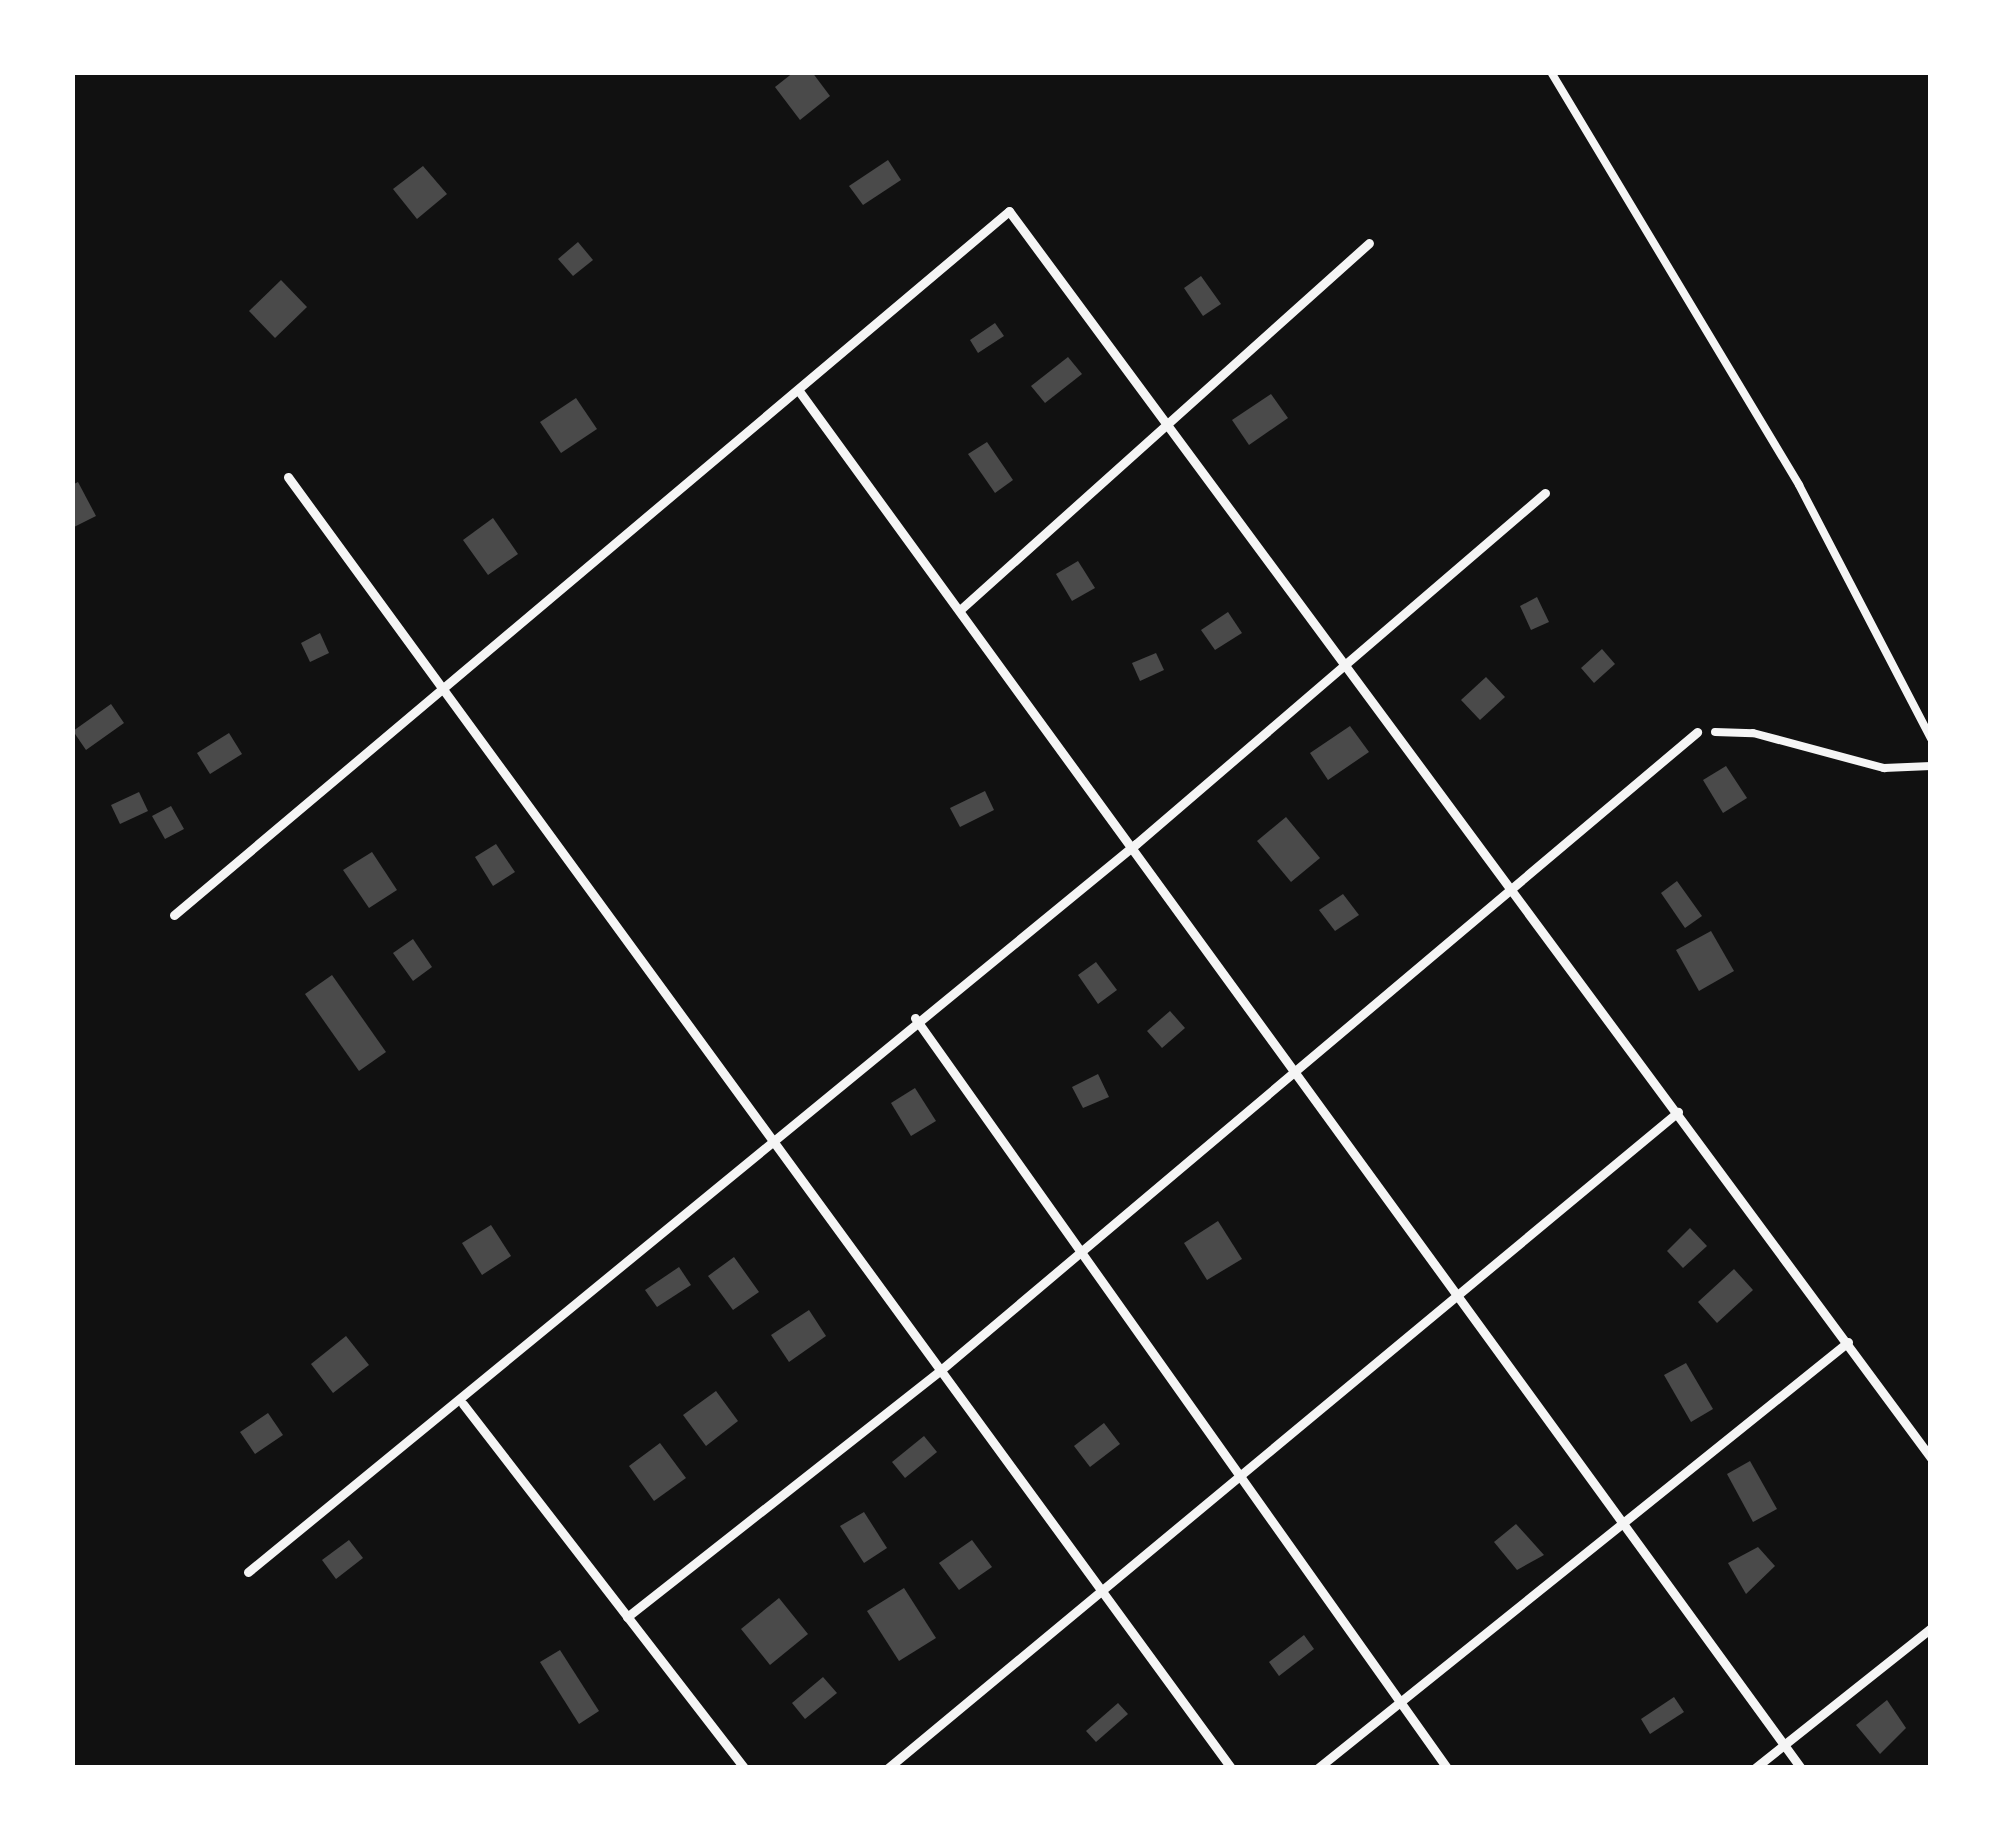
<!DOCTYPE html>
<html>
<head>
<meta charset="utf-8">
<style>
	body { margin:0 }
	#map { position:relative; width:2003px; height:1840px; overflow:hidden; background:#111; font-family:"Noto Sans",sans-serif }
	div>[style] { position:absolute }
	[style*='--x'] { left:calc(var(--x)*1px); top:calc(var(--y)*1px); width:calc(var(--w)*1px); rotate:calc(var(--a)*1deg) }
	.building>* { inset:0; background:#4a4a4a }
	.path>* { height:8px; margin:-4px; padding:0 4px; transform-origin:4px; border-radius:4px; background:#f5f5f5 }
	.service>* { height:9px; margin:-4.5px; padding:0 4.5px; transform-origin:4.5px; border-radius:4.5px; background:#f5f5f5 }
	span { translate:-50% -50%; white-space:nowrap; text-align:center; line-height:1.15; -webkit-text-stroke:9px #fff; paint-order:stroke }
	.frame { position:absolute; inset:0; border:75px solid #fff; pointer-events:none }
</style>
</head>
<body>
<div id="map">
	<div class="building">
		<i style="clip-path:polygon(794px 72px,812px 72px,830px 96px,800px 120px,775px 87px)"></i>
		<i style="clip-path:polygon(888px 160px,901px 180px,863px 205px,849px 186px)"></i>
		<i style="clip-path:polygon(423px 166px,447px 194px,417px 219px,393px 189px)"></i>
		<i style="clip-path:polygon(578px 242px,593px 260px,573px 276px,558px 259px)"></i>
		<i style="clip-path:polygon(1201px 276px,1221px 304px,1203px 316px,1184px 288px)"></i>
		<i style="clip-path:polygon(281px 280px,307px 307px,275px 338px,249px 311px)"></i>
		<i style="clip-path:polygon(995px 323px,1004px 336px,978px 353px,970px 340px)"></i>
		<i style="clip-path:polygon(1068px 357px,1082px 374px,1045px 403px,1031px 386px)"></i>
		<i style="clip-path:polygon(1271px 394px,1288px 418px,1249px 445px,1232px 420px)"></i>
		<i style="clip-path:polygon(576px 398px,597px 429px,561px 453px,540px 422px)"></i>
		<i style="clip-path:polygon(987px 442px,1013px 480px,995px 493px,968px 454px)"></i>
		<i style="clip-path:polygon(78px 482px,96px 516px,72px 528px,72px 485px)"></i>
		<i style="clip-path:polygon(493px 518px,518px 554px,488px 575px,463px 540px)"></i>
		<i style="clip-path:polygon(1078px 561px,1095px 588px,1072px 601px,1056px 574px)"></i>
		<i style="clip-path:polygon(1537px 597px,1549px 622px,1531px 630px,1520px 606px)"></i>
		<i style="clip-path:polygon(1228px 612px,1242px 633px,1215px 650px,1201px 630px)"></i>
		<i style="clip-path:polygon(320px 633px,329px 653px,310px 662px,301px 643px)"></i>
		<i style="clip-path:polygon(1602px 649px,1615px 664px,1594px 683px,1581px 668px)"></i>
		<i style="clip-path:polygon(1156px 653px,1164px 670px,1140px 681px,1132px 663px)"></i>
		<i style="clip-path:polygon(1486px 677px,1505px 697px,1480px 720px,1461px 700px)"></i>
		<i style="clip-path:polygon(111px 704px,124px 723px,86px 750px,73px 731px)"></i>
		<i style="clip-path:polygon(1350px 726px,1369px 752px,1328px 780px,1310px 753px)"></i>
		<i style="clip-path:polygon(229px 733px,242px 754px,210px 774px,197px 753px)"></i>
		<i style="clip-path:polygon(1726px 766px,1747px 798px,1723px 813px,1703px 780px)"></i>
		<i style="clip-path:polygon(985px 791px,994px 810px,960px 827px,950px 808px)"></i>
		<i style="clip-path:polygon(139px 792px,148px 811px,120px 824px,111px 805px)"></i>
		<i style="clip-path:polygon(171px 806px,184px 829px,165px 839px,152px 816px)"></i>
		<i style="clip-path:polygon(1286px 817px,1320px 858px,1291px 882px,1257px 841px)"></i>
		<i style="clip-path:polygon(496px 844px,515px 872px,493px 886px,475px 857px)"></i>
		<i style="clip-path:polygon(372px 852px,397px 890px,369px 908px,343px 870px)"></i>
		<i style="clip-path:polygon(1677px 881px,1702px 916px,1685px 928px,1661px 893px)"></i>
		<i style="clip-path:polygon(1343px 894px,1359px 915px,1335px 931px,1319px 910px)"></i>
		<i style="clip-path:polygon(1711px 931px,1734px 971px,1699px 991px,1676px 950px)"></i>
		<i style="clip-path:polygon(413px 939px,432px 967px,413px 981px,393px 953px)"></i>
		<i style="clip-path:polygon(1096px 962px,1117px 990px,1098px 1004px,1078px 975px)"></i>
		<i style="clip-path:polygon(332px 975px,386px 1052px,359px 1071px,305px 994px)"></i>
		<i style="clip-path:polygon(1170px 1011px,1185px 1028px,1162px 1048px,1147px 1031px)"></i>
		<i style="clip-path:polygon(1098px 1074px,1109px 1097px,1083px 1108px,1072px 1087px)"></i>
		<i style="clip-path:polygon(915px 1088px,936px 1121px,911px 1136px,891px 1103px)"></i>
		<i style="clip-path:polygon(1218px 1221px,1242px 1259px,1207px 1280px,1184px 1243px)"></i>
		<i style="clip-path:polygon(491px 1225px,511px 1256px,482px 1275px,462px 1243px)"></i>
		<i style="clip-path:polygon(1690px 1228px,1707px 1246px,1683px 1268px,1667px 1251px)"></i>
		<i style="clip-path:polygon(734px 1257px,759px 1292px,733px 1310px,708px 1276px)"></i>
		<i style="clip-path:polygon(679px 1267px,691px 1285px,657px 1307px,645px 1290px)"></i>
		<i style="clip-path:polygon(1734px 1269px,1753px 1290px,1717px 1323px,1698px 1302px)"></i>
		<i style="clip-path:polygon(809px 1310px,826px 1336px,789px 1362px,771px 1335px)"></i>
		<i style="clip-path:polygon(346px 1336px,369px 1365px,333px 1393px,311px 1364px)"></i>
		<i style="clip-path:polygon(1686px 1363px,1713px 1409px,1691px 1422px,1664px 1375px)"></i>
		<i style="clip-path:polygon(716px 1391px,738px 1421px,706px 1446px,683px 1415px)"></i>
		<i style="clip-path:polygon(268px 1413px,283px 1435px,255px 1454px,240px 1432px)"></i>
		<i style="clip-path:polygon(1104px 1423px,1120px 1444px,1090px 1467px,1074px 1446px)"></i>
		<i style="clip-path:polygon(924px 1436px,937px 1452px,905px 1478px,892px 1462px)"></i>
		<i style="clip-path:polygon(660px 1443px,686px 1478px,654px 1501px,629px 1466px)"></i>
		<i style="clip-path:polygon(1750px 1461px,1777px 1509px,1753px 1522px,1727px 1474px)"></i>
		<i style="clip-path:polygon(864px 1512px,887px 1548px,864px 1563px,840px 1526px)"></i>
		<i style="clip-path:polygon(1516px 1524px,1544px 1555px,1517px 1570px,1494px 1542px)"></i>
		<i style="clip-path:polygon(349px 1540px,363px 1558px,336px 1579px,322px 1560px)"></i>
		<i style="clip-path:polygon(972px 1540px,992px 1567px,959px 1590px,939px 1563px)"></i>
		<i style="clip-path:polygon(1758px 1547px,1775px 1566px,1746px 1594px,1728px 1563px)"></i>
		<i style="clip-path:polygon(904px 1588px,936px 1638px,899px 1661px,867px 1611px)"></i>
		<i style="clip-path:polygon(779px 1598px,808px 1634px,770px 1665px,741px 1629px)"></i>
		<i style="clip-path:polygon(1304px 1635px,1314px 1649px,1279px 1676px,1269px 1662px)"></i>
		<i style="clip-path:polygon(560px 1650px,599px 1711px,579px 1724px,540px 1662px)"></i>
		<i style="clip-path:polygon(823px 1677px,837px 1693px,805px 1719px,792px 1703px)"></i>
		<i style="clip-path:polygon(1674px 1697px,1684px 1712px,1650px 1734px,1641px 1719px)"></i>
		<i style="clip-path:polygon(1887px 1700px,1906px 1728px,1880px 1754px,1856px 1725px)"></i>
		<i style="clip-path:polygon(1118px 1703px,1128px 1714px,1096px 1742px,1086px 1731px)"></i>
	</div>
	<div class="path">
		<i style="--x:1551;--y:72;--w:482;--a:59"></i>
		<i style="--x:1799;--y:485;--w:286;--a:62.5"></i>
		<i style="--x:1715;--y:732;--w:38;--a:2"></i>
		<i style="--x:1753;--y:733;--w:136;--a:15"></i>
		<i style="--x:1884;--y:768;--w:47;--a:-2.4"></i>
	</div>
	<div class="service">
		<i style="--x:799;--y:391;--w:1703;--a:53.96"></i>
		<i style="--x:288;--y:477;--w:1599;--a:53.85"></i>
		<i style="--x:961;--y:609;--w:548;--a:-41.89"></i>
		<i style="--x:174;--y:915;--w:1092;--a:-40.13"></i>
		<i style="--x:1009;--y:211;--w:1551;--a:53.52"></i>
		<i style="--x:915;--y:1018;--w:920;--a:54.65"></i>
		<i style="--x:463;--y:1404;--w:460;--a:52.3"></i>
		<i style="--x:248;--y:1572;--w:1148;--a:-39.35"></i>
		<i style="--x:1136;--y:844;--w:539;--a:-40.64"></i>
		<i style="--x:627;--y:1617;--w:401;--a:-38.2"></i>
		<i style="--x:942;--y:1369;--w:988;--a:-40.15"></i>
		<i style="--x:888;--y:1768;--w:1027;--a:-39.71"></i>
		<i style="--x:1318;--y:1768;--w:680;--a:-38.79"></i>
		<i style="--x:1755;--y:1768;--w:225;--a:-38.5"></i>
	</div>
	<div class="frame"></div>
</div>
</body>
</html>
